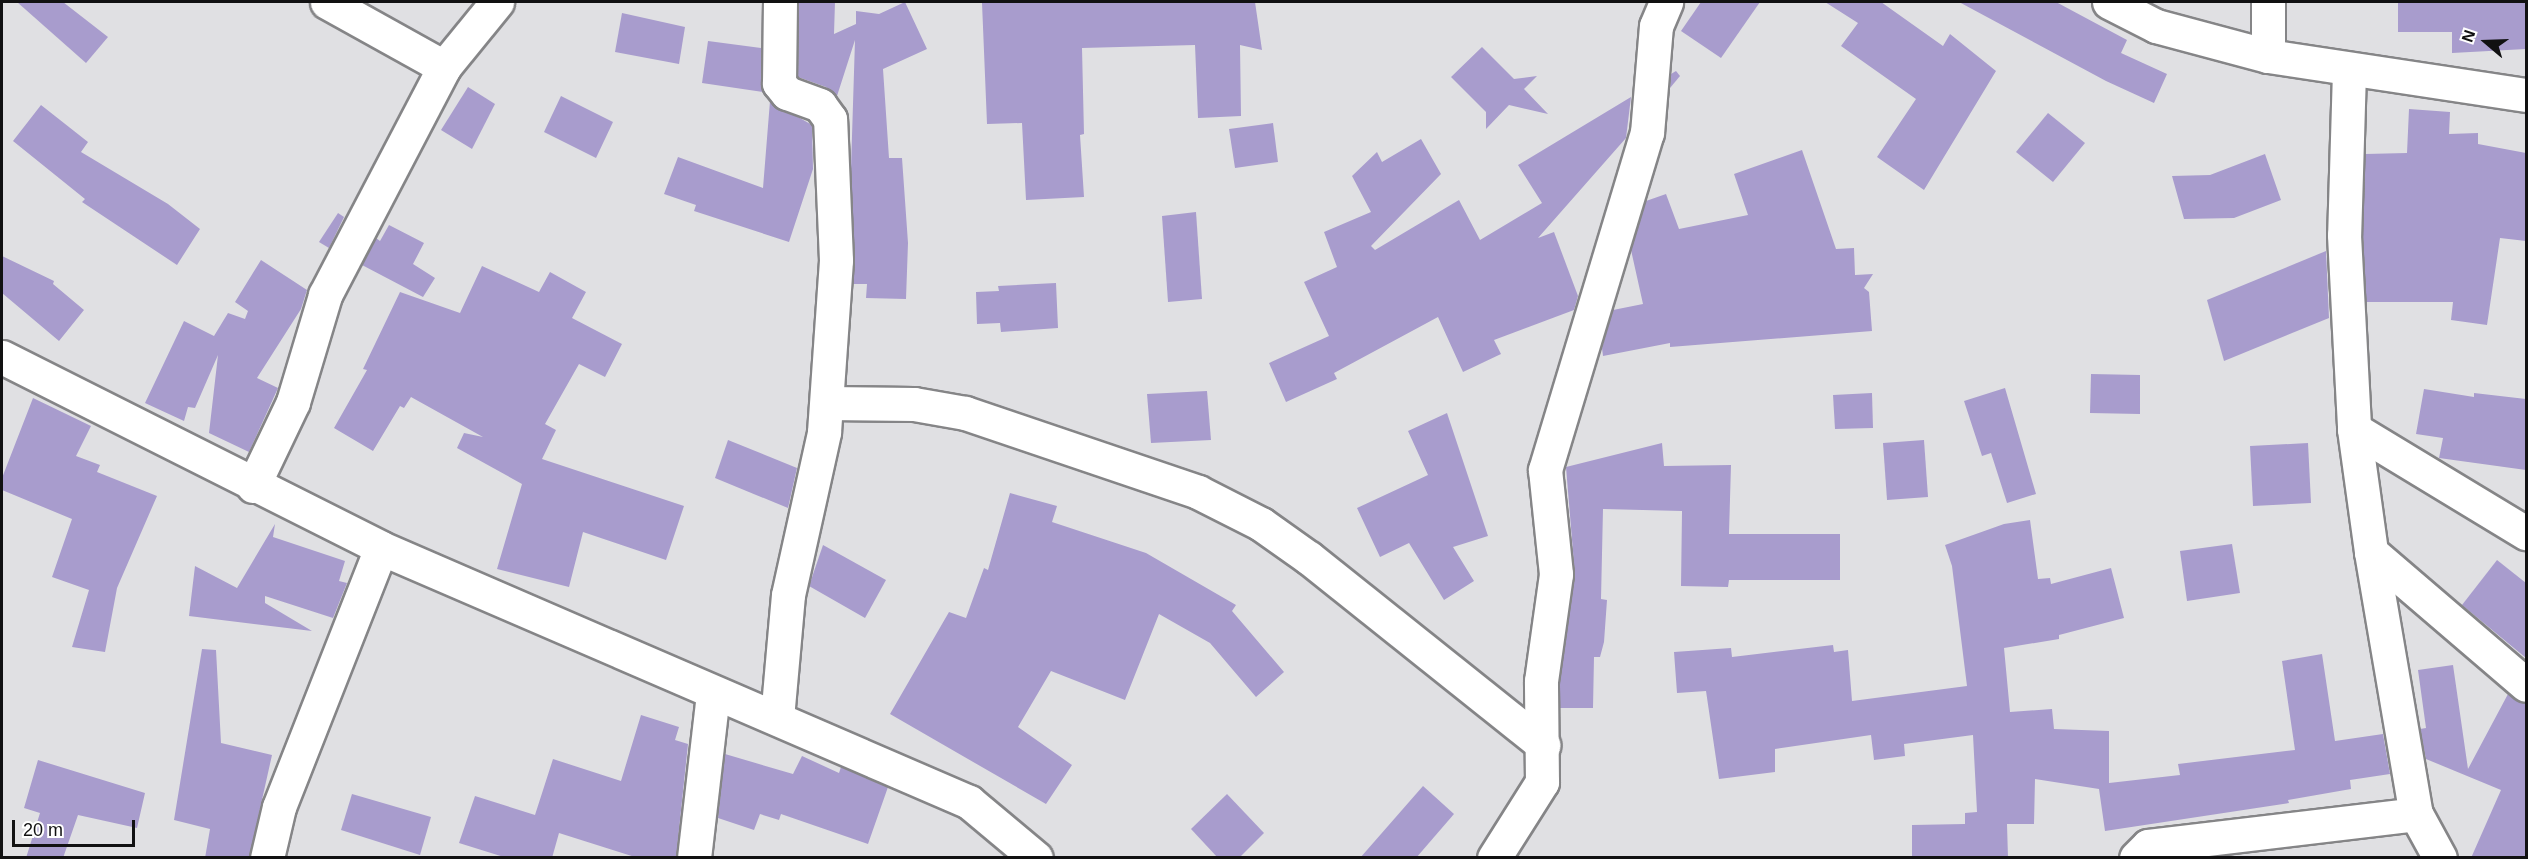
<!DOCTYPE html>
<html>
<head>
<meta charset="utf-8">
<style>
	body { margin:0 }
	#map { position:relative; width:2528px; height:859px; overflow:hidden; background:#e0e0e3; font-family:Arial,sans-serif }
	div>[style] { position:absolute }
	[style*='--x'] { left:calc(var(--x)*1px); top:calc(var(--y)*1px); width:calc(var(--w)*1px); rotate:calc(var(--a)*1deg) }
	.building>* { inset:0; background:#a89ccd }
	.roads { filter:drop-shadow(2px 0 #858587) drop-shadow(-2px 0 #858587) drop-shadow(0 2px #858587) drop-shadow(0 -2px #858587) }
	.street>* { height:33px; margin:-16.5px; padding:0 16.5px; transform-origin:16.5px; border-radius:16.5px; background:#fff }
	span { translate:-50% -50%; white-space:nowrap; text-align:center; line-height:1.15; -webkit-text-stroke:4.5px #fff; paint-order:stroke }
	.frame { position:absolute; inset:0; border:3px solid #111112; pointer-events:none }
	.north { position:absolute; left:2456px; top:12px; width:60px; height:60px; -webkit-text-stroke:4px #fff; paint-order:stroke; rotate:289deg; font-size:16px; font-weight:700; line-height:24px; text-align:center; color:#111112 }
	.north::after { content:''; display:block; margin:auto; width:21px; height:27px; background:#111112; clip-path:polygon(50% 0,100% 100%,50% 72%,0 100%) }
	.scale { position:absolute; left:12px; top:820px; width:123px; height:27px; box-sizing:border-box; border:3px solid #111112; border-top:0; padding-left:8px; font-size:18px; line-height:21px; white-space:nowrap; color:#111112; -webkit-text-stroke:4px #fff; paint-order:stroke }
</style>
</head>
<body>
<div id="map">
	<div class="building">
		<i style="clip-path:polygon(17px 2px,63px 2px,108px 37px,86px 63px)"></i>
		<i style="clip-path:polygon(799px 2px,835px 2px,834px 34px,856px 24px,856px 11px,879px 14px,905px 2px,927px 49px,883px 69px,889px 158px,902px 158px,908px 243px,906px 299px,866px 298px,867px 284px,853px 284px,851px 168px,855px 40px,837px 96px,826px 87px,798px 77px)"></i>
		<i style="clip-path:polygon(1255px 2px,1262px 50px,1240px 45px,1241px 116px,1198px 118px,1195px 45px,1082px 48px,1084px 134px,1080px 135px,1084px 197px,1026px 200px,1022px 123px,987px 124px,982px 3px)"></i>
		<i style="clip-path:polygon(1701px 2px,1760px 2px,1721px 58px,1681px 31px)"></i>
		<i style="clip-path:polygon(1825px 2px,1881px 2px,1943px 46px,1950px 34px,1996px 71px,1924px 190px,1877px 157px,1916px 99px,1841px 46px,1858px 23px)"></i>
		<i style="clip-path:polygon(1959px 2px,2056px 2px,2127px 40px,2121px 53px,2167px 74px,2154px 103px,2106px 81px)"></i>
		<i style="clip-path:polygon(2398px 2px,2526px 2px,2526px 49px,2452px 53px,2452px 32px,2398px 32px)"></i>
		<i style="clip-path:polygon(622px 13px,685px 27px,679px 64px,615px 52px)"></i>
		<i style="clip-path:polygon(708px 41px,761px 48px,763px 92px,702px 83px)"></i>
		<i style="clip-path:polygon(1482px 47px,1514px 79px,1537px 76px,1524px 89px,1548px 114px,1509px 105px,1486px 129px,1486px 112px,1451px 77px)"></i>
		<i style="clip-path:polygon(1676px 71px,1680px 76px,1670px 88px,1671px 74px)"></i>
		<i style="clip-path:polygon(468px 87px,495px 104px,472px 149px,441px 130px)"></i>
		<i style="clip-path:polygon(561px 96px,613px 122px,596px 158px,544px 132px)"></i>
		<i style="clip-path:polygon(1631px 97px,1626px 138px,1538px 238px,1554px 232px,1578px 296px,1574px 310px,1494px 340px,1501px 354px,1463px 372px,1438px 317px,1334px 373px,1337px 379px,1286px 402px,1269px 363px,1329px 336px,1304px 282px,1337px 267px,1324px 232px,1371px 212px,1352px 176px,1377px 152px,1382px 162px,1421px 139px,1441px 174px,1371px 246px,1375px 250px,1459px 200px,1480px 240px,1542px 203px,1518px 165px)"></i>
		<i style="clip-path:polygon(770px 101px,812px 125px,813px 169px,789px 242px,694px 211px,696px 205px,664px 194px,678px 157px,763px 188px)"></i>
		<i style="clip-path:polygon(41px 105px,88px 142px,81px 152px,168px 204px,200px 229px,177px 265px,82px 202px,85px 199px,13px 141px)"></i>
		<i style="clip-path:polygon(2409px 109px,2450px 112px,2449px 134px,2478px 133px,2478px 144px,2526px 153px,2526px 241px,2500px 238px,2487px 325px,2451px 320px,2453px 302px,2366px 302px,2363px 235px,2365px 154px,2407px 153px)"></i>
		<i style="clip-path:polygon(2048px 113px,2085px 143px,2053px 182px,2016px 152px)"></i>
		<i style="clip-path:polygon(1273px 123px,1278px 162px,1235px 168px,1229px 129px)"></i>
		<i style="clip-path:polygon(1802px 150px,1836px 249px,1854px 248px,1855px 275px,1873px 274px,1864px 288px,1869px 292px,1872px 331px,1670px 347px,1670px 343px,1603px 356px,1602px 348px,1613px 310px,1643px 304px,1631px 250px,1646px 201px,1666px 194px,1679px 229px,1748px 215px,1734px 174px)"></i>
		<i style="clip-path:polygon(2265px 154px,2281px 200px,2234px 218px,2184px 219px,2172px 176px,2210px 175px)"></i>
		<i style="clip-path:polygon(1196px 212px,1202px 299px,1168px 302px,1162px 216px)"></i>
		<i style="clip-path:polygon(338px 213px,344px 217px,329px 248px,319px 242px)"></i>
		<i style="clip-path:polygon(389px 225px,424px 243px,413px 264px,435px 278px,423px 297px,362px 265px,376px 238px,380px 241px)"></i>
		<i style="clip-path:polygon(2326px 251px,2329px 318px,2224px 361px,2207px 300px)"></i>
		<i style="clip-path:polygon(2px 256px,54px 281px,53px 284px,84px 310px,59px 341px,2px 293px)"></i>
		<i style="clip-path:polygon(261px 260px,307px 290px,301px 309px,257px 378px,278px 388px,249px 452px,209px 433px,218px 355px,195px 408px,188px 407px,184px 421px,145px 403px,184px 321px,214px 336px,228px 313px,245px 319px,248px 311px,235px 302px)"></i>
		<i style="clip-path:polygon(482px 266px,539px 292px,550px 272px,586px 292px,572px 318px,622px 344px,605px 377px,579px 364px,545px 424px,556px 430px,542px 459px,684px 506px,666px 560px,583px 532px,569px 587px,497px 569px,522px 484px,457px 448px,464px 433px,483px 437px,411px 397px,404px 408px,400px 406px,373px 451px,334px 428px,367px 370px,363px 369px,400px 292px,460px 313px)"></i>
		<i style="clip-path:polygon(1056px 283px,1058px 328px,1001px 332px,1000px 323px,977px 324px,976px 292px,999px 291px,998px 286px)"></i>
		<i style="clip-path:polygon(2091px 374px,2140px 375px,2140px 414px,2090px 413px)"></i>
		<i style="clip-path:polygon(2005px 388px,2036px 494px,2007px 503px,1991px 453px,1982px 456px,1964px 401px)"></i>
		<i style="clip-path:polygon(2424px 389px,2474px 397px,2474px 393px,2526px 399px,2526px 470px,2439px 458px,2443px 438px,2416px 434px)"></i>
		<i style="clip-path:polygon(1207px 391px,1211px 440px,1151px 443px,1147px 394px)"></i>
		<i style="clip-path:polygon(1872px 393px,1873px 428px,1835px 429px,1833px 395px)"></i>
		<i style="clip-path:polygon(33px 398px,91px 426px,76px 456px,100px 465px,97px 472px,157px 496px,117px 588px,105px 652px,72px 647px,89px 590px,52px 577px,72px 519px,2px 490px,2px 478px)"></i>
		<i style="clip-path:polygon(1447px 413px,1488px 536px,1453px 547px,1474px 581px,1444px 600px,1409px 543px,1380px 557px,1357px 508px,1428px 475px,1408px 431px)"></i>
		<i style="clip-path:polygon(728px 440px,797px 468px,788px 508px,715px 478px)"></i>
		<i style="clip-path:polygon(1924px 440px,1928px 497px,1887px 500px,1883px 443px)"></i>
		<i style="clip-path:polygon(1662px 443px,1664px 466px,1731px 465px,1729px 534px,1840px 534px,1840px 580px,1729px 580px,1728px 587px,1681px 586px,1682px 511px,1603px 509px,1601px 599px,1607px 600px,1604px 642px,1600px 657px,1594px 657px,1593px 708px,1560px 708px,1560px 682px,1575px 576px,1566px 467px)"></i>
		<i style="clip-path:polygon(2308px 443px,2311px 503px,2253px 506px,2250px 446px)"></i>
		<i style="clip-path:polygon(1010px 493px,1057px 506px,1052px 522px,1146px 553px,1236px 605px,1232px 611px,1284px 672px,1256px 697px,1210px 643px,1159px 614px,1125px 700px,1051px 671px,1018px 727px,1072px 765px,1046px 804px,890px 714px,949px 612px,966px 618px,984px 568px,988px 570px)"></i>
		<i style="clip-path:polygon(2030px 520px,2038px 579px,2050px 578px,2051px 584px,2111px 568px,2124px 618px,2059px 635px,2059px 639px,2004px 648px,2010px 712px,2052px 709px,2054px 729px,2109px 731px,2109px 783px,2180px 775px,2178px 764px,2295px 750px,2282px 661px,2322px 654px,2335px 741px,2383px 734px,2390px 774px,2350px 780px,2351px 789px,2288px 800px,2289px 803px,2105px 831px,2099px 789px,2035px 779px,2034px 824px,2007px 824px,2008px 858px,1912px 858px,1912px 825px,1965px 824px,1965px 813px,1977px 812px,1973px 735px,1904px 744px,1905px 756px,1874px 760px,1871px 735px,1775px 749px,1775px 772px,1719px 779px,1706px 691px,1677px 693px,1674px 652px,1731px 648px,1732px 657px,1833px 645px,1834px 652px,1848px 650px,1852px 701px,1967px 686px,1952px 566px,1945px 545px,2004px 524px)"></i>
		<i style="clip-path:polygon(275px 524px,273px 537px,345px 561px,339px 581px,347px 583px,333px 618px,265px 596px,265px 603px,312px 631px,189px 616px,195px 566px,237px 588px)"></i>
		<i style="clip-path:polygon(2232px 544px,2240px 593px,2187px 601px,2180px 551px)"></i>
		<i style="clip-path:polygon(823px 545px,886px 580px,865px 618px,809px 586px)"></i>
		<i style="clip-path:polygon(2497px 560px,2526px 583px,2526px 658px,2462px 605px)"></i>
		<i style="clip-path:polygon(202px 649px,216px 650px,221px 743px,272px 755px,249px 858px,205px 858px,210px 829px,174px 820px)"></i>
		<i style="clip-path:polygon(2453px 665px,2468px 769px,2508px 694px,2526px 703px,2526px 858px,2471px 858px,2501px 790px,2426px 759px,2420px 729px,2426px 728px,2418px 670px)"></i>
		<i style="clip-path:polygon(641px 715px,679px 727px,675px 740px,688px 744px,676px 858px,638px 858px,559px 833px,552px 858px,507px 858px,459px 843px,475px 796px,535px 815px,553px 759px,621px 781px)"></i>
		<i style="clip-path:polygon(725px 754px,793px 774px,802px 756px,839px 773px,841px 767px,888px 787px,868px 844px,781px 814px,779px 820px,760px 814px,754px 830px,718px 818px)"></i>
		<i style="clip-path:polygon(38px 760px,145px 793px,137px 828px,78px 815px,63px 858px,26px 858px,40px 813px,24px 808px)"></i>
		<i style="clip-path:polygon(1423px 786px,1454px 814px,1416px 858px,1360px 858px)"></i>
		<i style="clip-path:polygon(352px 794px,431px 817px,420px 855px,341px 830px)"></i>
		<i style="clip-path:polygon(1227px 794px,1264px 833px,1239px 858px,1218px 858px,1191px 829px)"></i>
	</div>
	<div class="roads">
		<div class="street">
			<i style="--x:327;--y:2;--w:134;--a:29.1"></i>
			<i style="--x:2109;--y:2;--w:53;--a:27.1"></i>
			<i style="--x:2156;--y:26;--w:116;--a:15"></i>
			<i style="--x:2268;--y:56;--w:261;--a:8.6"></i>
			<i style="--x:2268;--y:56;--w:54;--a:-90"></i>
			<i style="--x:2349;--y:71;--w:164;--a:91.7"></i>
			<i style="--x:2344;--y:235;--w:194;--a:87"></i>
			<i style="--x:2354;--y:429;--w:124;--a:82.1"></i>
			<i style="--x:2371;--y:552;--w:266;--a:80.3"></i>
			<i style="--x:2416;--y:814;--w:50;--a:61.4"></i>
			<i style="--x:2;--y:357;--w:424;--a:26.7"></i>
			<i style="--x:381;--y:548;--w:641;--a:23.36"></i>
			<i style="--x:969;--y:802;--w:87;--a:39.9"></i>
			<i style="--x:827;--y:403;--w:87;--a:0.7"></i>
			<i style="--x:914;--y:404;--w:52;--a:10"></i>
			<i style="--x:965;--y:413;--w:246;--a:18.7"></i>
			<i style="--x:1198;--y:492;--w:71;--a:26.9"></i>
			<i style="--x:1261;--y:524;--w:59;--a:35.3"></i>
			<i style="--x:1309;--y:558;--w:300;--a:38.6"></i>
			<i style="--x:2354;--y:429;--w:201;--a:31.2"></i>
			<i style="--x:253;--y:486;--w:93;--a:-64.5"></i>
			<i style="--x:293;--y:402;--w:112;--a:-73.3"></i>
			<i style="--x:325;--y:295;--w:257;--a:-62.4"></i>
			<i style="--x:444;--y:67;--w:84;--a:-50.8"></i>
			<i style="--x:2371;--y:552;--w:204;--a:40.6"></i>
			<i style="--x:777;--y:718;--w:123;--a:-84.9"></i>
			<i style="--x:788;--y:595;--w:167;--a:-77.5"></i>
			<i style="--x:824;--y:432;--w:172;--a:-86"></i>
			<i style="--x:836;--y:260;--w:141;--a:-92.4"></i>
			<i style="--x:830;--y:119;--w:17;--a:-126"></i>
			<i style="--x:820;--y:105;--w:35;--a:-160"></i>
			<i style="--x:787;--y:93;--w:13;--a:-129"></i>
			<i style="--x:779;--y:83;--w:81;--a:-89.3"></i>
			<i style="--x:267;--y:858;--w:52;--a:-76.8"></i>
			<i style="--x:279;--y:807;--w:278;--a:-68.5"></i>
			<i style="--x:694;--y:858;--w:165;--a:-83.4"></i>
			<i style="--x:1494;--y:858;--w:90;--a:-57.7"></i>
			<i style="--x:1542;--y:782;--w:101;--a:-90.6"></i>
			<i style="--x:1541;--y:681;--w:108;--a:-82"></i>
			<i style="--x:1556;--y:574;--w:105;--a:-96"></i>
			<i style="--x:1545;--y:470;--w:352;--a:-73.2"></i>
			<i style="--x:1647;--y:133;--w:107;--a:-85.2"></i>
			<i style="--x:1656;--y:26;--w:26;--a:-67"></i>
			<i style="--x:2136;--y:858;--w:17;--a:-45"></i>
			<i style="--x:2148;--y:846;--w:270;--a:-6.8"></i>
		</div>
	</div>
	<div class="frame"></div>
	<div class="north">N</div>
	<div class="scale">20 m</div>
</div>
</body>
</html>
